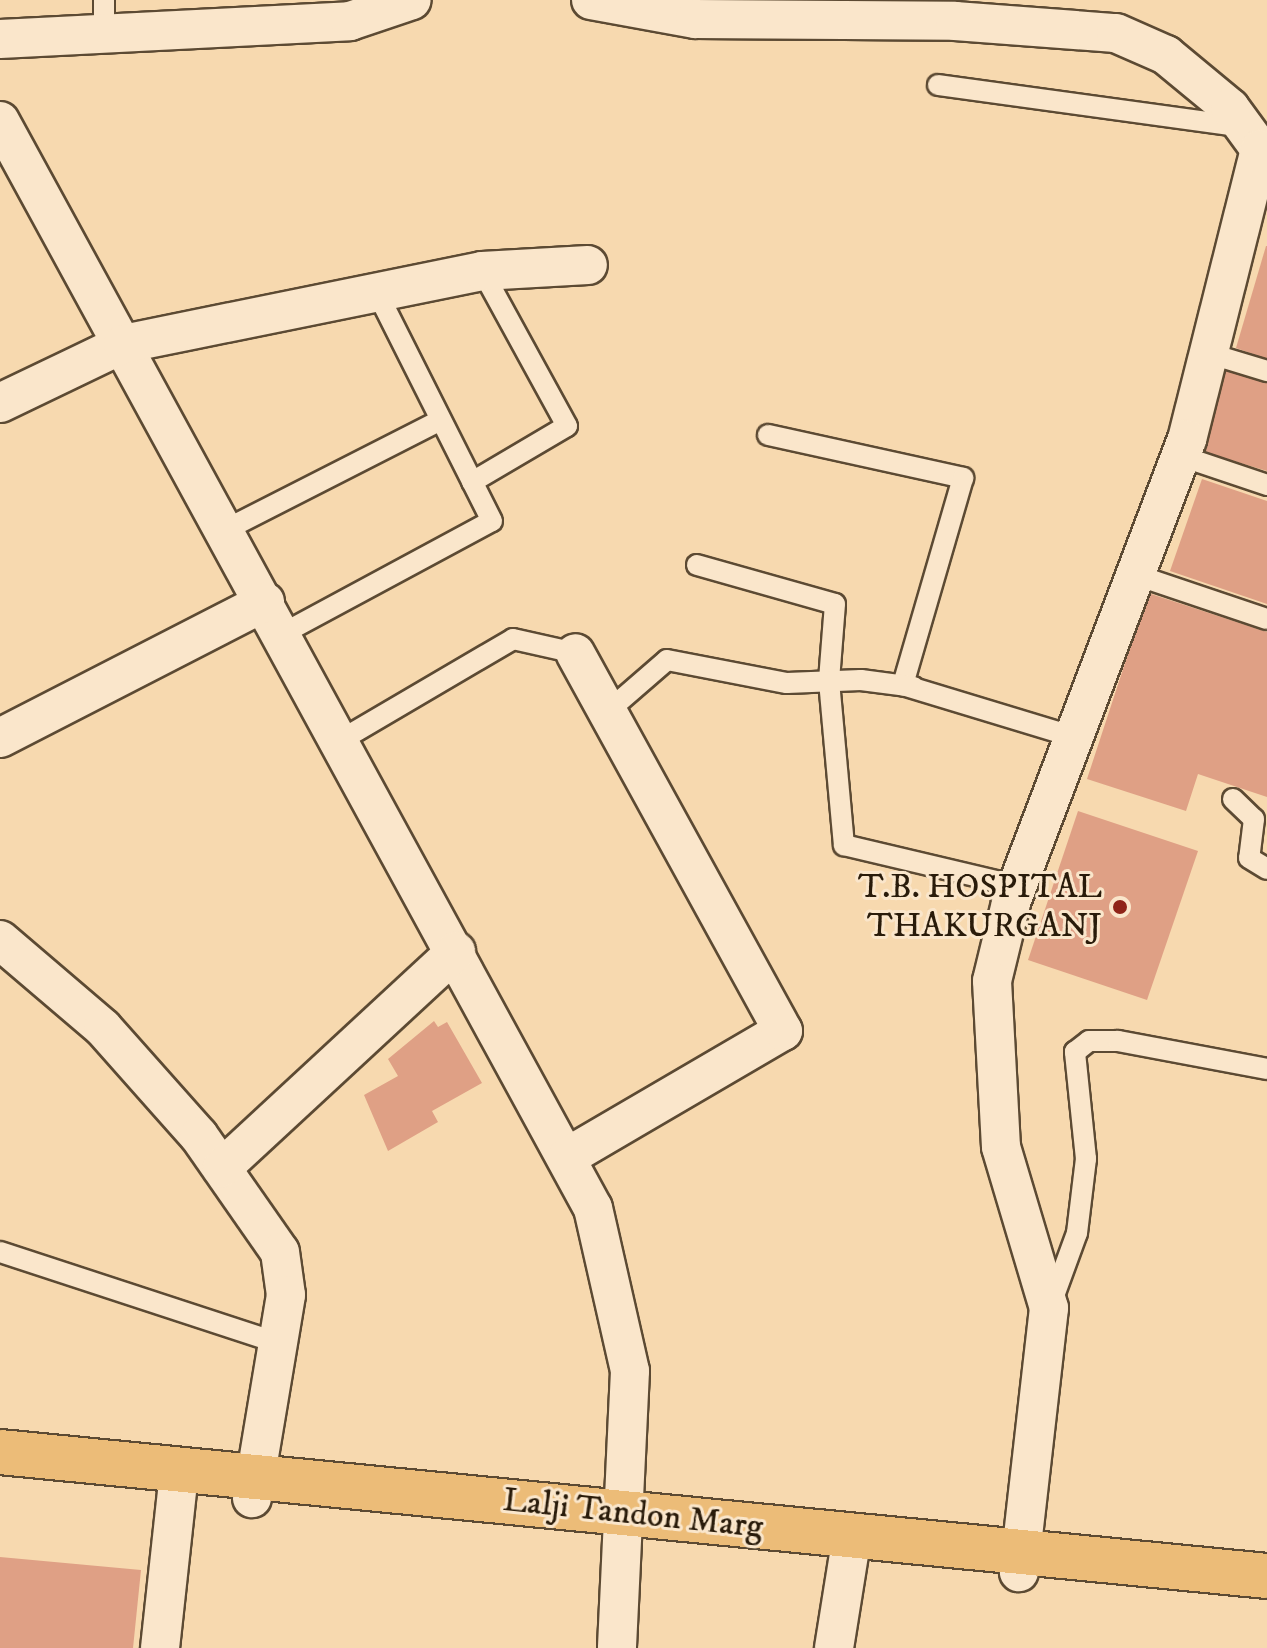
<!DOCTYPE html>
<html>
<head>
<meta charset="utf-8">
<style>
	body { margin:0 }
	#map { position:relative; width:1267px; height:1648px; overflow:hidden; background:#f7d9af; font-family:"IM FELL DW Pica",serif }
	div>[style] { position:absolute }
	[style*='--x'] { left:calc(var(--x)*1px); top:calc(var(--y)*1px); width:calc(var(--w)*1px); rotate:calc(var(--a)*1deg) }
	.building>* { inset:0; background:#dfa085 }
	.roads { filter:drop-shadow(2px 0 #5c4a33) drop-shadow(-2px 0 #5c4a33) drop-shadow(0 2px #5c4a33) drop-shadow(0 -2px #5c4a33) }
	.service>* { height:20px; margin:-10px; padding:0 10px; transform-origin:10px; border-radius:10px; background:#fae6cb }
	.minor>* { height:38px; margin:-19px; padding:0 19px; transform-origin:19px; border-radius:19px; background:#fae6cb }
	.primary>* { height:44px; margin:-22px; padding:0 22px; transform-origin:22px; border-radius:22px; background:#ecbc78 }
	.dots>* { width:22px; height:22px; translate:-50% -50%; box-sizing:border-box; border:4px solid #fae6cb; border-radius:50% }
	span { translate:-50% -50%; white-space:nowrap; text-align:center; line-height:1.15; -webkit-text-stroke:6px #fae6cb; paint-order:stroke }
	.poi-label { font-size:34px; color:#291b0a }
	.right { translate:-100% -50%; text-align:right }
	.street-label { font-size:34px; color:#291b0a }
</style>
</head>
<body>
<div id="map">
	<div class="building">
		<i style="clip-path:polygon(1266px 246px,1267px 246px,1267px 359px,1236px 348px)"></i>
		<i style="clip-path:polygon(1223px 366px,1267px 379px,1267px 471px,1197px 450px)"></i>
		<i style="clip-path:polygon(1202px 479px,1267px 501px,1267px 604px,1170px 571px)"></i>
		<i style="clip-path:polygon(1148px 593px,1267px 632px,1267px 797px,1198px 774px,1186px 811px,1087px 779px)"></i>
		<i style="clip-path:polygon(1078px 811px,1198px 851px,1147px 1000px,1028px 960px)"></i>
		<i style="clip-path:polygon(434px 1021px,438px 1027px,447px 1022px,482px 1083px,432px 1111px,438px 1122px,388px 1151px,364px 1095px,398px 1076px,388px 1059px)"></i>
		<i style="clip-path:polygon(0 1557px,141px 1570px,133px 1648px,0 1648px)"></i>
	</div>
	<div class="roads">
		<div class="service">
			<i style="--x:104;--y:33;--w:33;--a:-90"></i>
			<i style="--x:938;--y:85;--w:309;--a:7.8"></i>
			<i style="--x:1211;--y:354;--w:59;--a:16.9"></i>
			<i style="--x:768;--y:435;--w:200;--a:12.4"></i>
			<i style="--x:963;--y:478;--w:216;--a:106.2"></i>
			<i style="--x:903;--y:685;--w:179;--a:16.9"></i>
			<i style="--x:1181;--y:456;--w:91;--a:18.6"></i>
			<i style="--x:472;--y:482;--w:110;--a:-30.5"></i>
			<i style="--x:567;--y:426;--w:177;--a:-118.7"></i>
			<i style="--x:225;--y:530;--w:242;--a:-27"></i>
			<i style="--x:697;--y:565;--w:143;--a:15.8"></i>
			<i style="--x:835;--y:604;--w:77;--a:94.5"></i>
			<i style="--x:829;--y:681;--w:165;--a:84.8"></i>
			<i style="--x:844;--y:845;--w:179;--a:13.3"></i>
			<i style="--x:1136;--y:575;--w:138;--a:18.6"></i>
			<i style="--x:282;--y:634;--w:238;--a:-28.3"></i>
			<i style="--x:492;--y:521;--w:256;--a:-116.7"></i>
			<i style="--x:607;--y:712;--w:79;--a:-40.9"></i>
			<i style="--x:667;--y:660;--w:122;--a:10.9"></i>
			<i style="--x:787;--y:683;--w:74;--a:-2.3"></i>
			<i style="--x:861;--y:680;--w:53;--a:7.5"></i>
			<i style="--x:341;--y:740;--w:199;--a:-30.4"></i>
			<i style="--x:513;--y:639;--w:64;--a:12.7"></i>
			<i style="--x:1233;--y:799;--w:29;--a:44"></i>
			<i style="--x:1254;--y:819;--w:39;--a:97"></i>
			<i style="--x:1249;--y:858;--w:21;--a:31"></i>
			<i style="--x:0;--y:1252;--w:293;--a:18.1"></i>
			<i style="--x:1051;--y:1304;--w:76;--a:-69.9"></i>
			<i style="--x:1077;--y:1233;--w:75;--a:-83.1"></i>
			<i style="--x:1086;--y:1159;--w:108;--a:-95.9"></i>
			<i style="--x:1075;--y:1052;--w:18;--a:-38"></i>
			<i style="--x:1089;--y:1041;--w:29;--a:0"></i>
			<i style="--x:1118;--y:1041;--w:152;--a:10.6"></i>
		</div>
		<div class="minor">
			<i style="--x:591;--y:0;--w:106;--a:10.4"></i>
			<i style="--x:695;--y:19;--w:260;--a:0.4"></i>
			<i style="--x:955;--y:21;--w:161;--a:4.3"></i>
			<i style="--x:1116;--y:33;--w:55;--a:23.7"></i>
			<i style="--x:1166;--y:55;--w:83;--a:39.6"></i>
			<i style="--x:1230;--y:108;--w:51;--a:53.8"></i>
			<i style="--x:1260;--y:149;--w:299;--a:104.1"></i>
			<i style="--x:1187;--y:439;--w:496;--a:110.8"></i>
			<i style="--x:1011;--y:903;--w:80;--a:103.7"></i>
			<i style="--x:992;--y:981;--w:166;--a:86.9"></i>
			<i style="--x:1001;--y:1147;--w:168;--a:73.4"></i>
			<i style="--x:1049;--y:1308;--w:266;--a:96.5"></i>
			<i style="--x:0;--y:39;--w:350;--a:-2.9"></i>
			<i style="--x:350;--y:21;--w:65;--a:-18.7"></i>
			<i style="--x:0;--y:121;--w:1238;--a:61.39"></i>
			<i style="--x:593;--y:1208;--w:167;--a:77.2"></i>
			<i style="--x:630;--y:1371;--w:277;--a:92.7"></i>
			<i style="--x:0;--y:403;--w:136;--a:-25.6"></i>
			<i style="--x:123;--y:344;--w:366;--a:-11.5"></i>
			<i style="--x:482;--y:271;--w:106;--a:-3.2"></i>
			<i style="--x:0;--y:738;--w:298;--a:-27.2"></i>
			<i style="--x:0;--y:940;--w:135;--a:40.5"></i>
			<i style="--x:103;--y:1028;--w:144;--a:48.4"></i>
			<i style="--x:199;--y:1136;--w:141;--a:55.1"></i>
			<i style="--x:280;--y:1252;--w:43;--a:82.1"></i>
			<i style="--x:286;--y:1295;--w:206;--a:99.5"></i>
			<i style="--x:567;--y:1157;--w:250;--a:-30.3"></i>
			<i style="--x:783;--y:1031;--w:431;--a:-118.8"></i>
			<i style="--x:222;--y:1168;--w:319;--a:-42.8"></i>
			<i style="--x:160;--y:1648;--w:158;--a:-83.8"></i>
			<i style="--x:834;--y:1648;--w:113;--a:-80.9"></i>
		</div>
		<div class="primary">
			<i style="--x:0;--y:1452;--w:1273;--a:5.59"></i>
		</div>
	</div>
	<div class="dots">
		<i style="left:1120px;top:907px;background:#8f2418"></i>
	</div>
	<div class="poi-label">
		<span class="right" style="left:1102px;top:907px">T.B. HOSPITAL<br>THAKURGANJ</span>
	</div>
	<div class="street-label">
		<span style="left:633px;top:1514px;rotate:6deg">Lalji Tandon Marg</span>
	</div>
</div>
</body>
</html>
